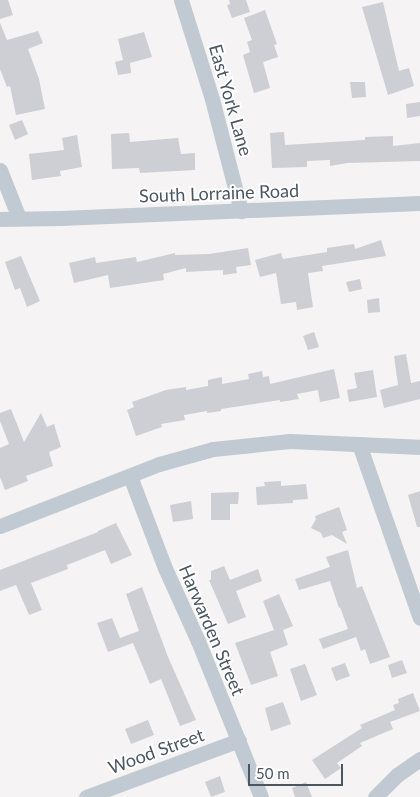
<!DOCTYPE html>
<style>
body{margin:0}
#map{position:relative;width:420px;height:797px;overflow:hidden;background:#f5f3f3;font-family:Lato,sans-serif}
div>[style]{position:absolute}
.building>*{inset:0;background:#cdcfd5}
.minor>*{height:15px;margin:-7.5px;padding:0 7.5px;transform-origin:7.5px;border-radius:7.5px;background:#c1cad2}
span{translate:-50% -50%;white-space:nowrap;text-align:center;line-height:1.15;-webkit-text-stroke:4px #fff;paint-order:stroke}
.street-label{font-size:18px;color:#4a5661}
.scale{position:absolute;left:248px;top:764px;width:95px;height:22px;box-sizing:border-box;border:2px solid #4a5661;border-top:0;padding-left:6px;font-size:15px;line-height:18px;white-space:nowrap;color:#4a5661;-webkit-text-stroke:4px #fff;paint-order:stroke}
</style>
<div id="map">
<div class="building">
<div style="clip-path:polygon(0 0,8px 0,13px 15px,0 19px)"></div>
<div style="clip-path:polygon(229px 0,246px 0,250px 12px,232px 18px,227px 5px,230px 4px)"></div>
<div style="clip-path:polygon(383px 2px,399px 71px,409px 68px,414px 86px,388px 95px,362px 7px)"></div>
<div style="clip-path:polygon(265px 10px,277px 44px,274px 45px,278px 57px,263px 62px,270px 88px,254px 93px,243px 55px,250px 52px,247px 42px,252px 40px,244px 18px)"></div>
<div style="clip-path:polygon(0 23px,7px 40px,38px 31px,43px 43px,28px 49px,39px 79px,45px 109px,16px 115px,10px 86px,7px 87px,0 69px)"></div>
<div style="clip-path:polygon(144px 32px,152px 57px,130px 63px,131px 73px,118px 75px,115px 62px,123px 60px,118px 39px)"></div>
<div style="clip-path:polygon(350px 82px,365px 82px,366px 97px,352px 98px)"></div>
<div style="clip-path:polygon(420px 102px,420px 116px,407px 118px,406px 104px)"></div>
<div style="clip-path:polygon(22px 120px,28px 134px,15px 140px,9px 125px)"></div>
<div style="clip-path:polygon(284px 132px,285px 145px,365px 140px,365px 137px,393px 136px,393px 146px,420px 143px,420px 161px,347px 163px,330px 166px,330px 160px,307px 161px,307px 167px,272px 168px,270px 133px)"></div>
<div style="clip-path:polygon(129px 133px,130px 142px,178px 138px,181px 154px,195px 153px,195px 170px,140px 173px,139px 168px,112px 169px,111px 134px)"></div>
<div style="clip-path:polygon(77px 135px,82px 167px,60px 171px,61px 176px,32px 180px,29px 154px,64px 150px,62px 138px)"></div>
<div style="clip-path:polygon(381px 240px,386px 256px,322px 266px,323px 271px,308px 273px,313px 307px,297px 310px,296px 302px,281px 304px,276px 273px,260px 277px,255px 260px,281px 253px,283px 259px,327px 252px,327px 248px,354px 244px,355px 249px)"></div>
<div style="clip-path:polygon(248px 248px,251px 265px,236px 267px,237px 273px,223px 275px,223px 270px,186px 272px,186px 268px,163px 274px,164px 280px,110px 288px,108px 275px,74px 283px,69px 263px,95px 257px,96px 263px,136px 257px,137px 262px,175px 253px,175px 255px,209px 254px)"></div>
<div style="clip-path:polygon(21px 256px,40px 301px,27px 307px,20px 288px,15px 290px,5px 262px)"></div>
<div style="clip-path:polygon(360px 279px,362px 289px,349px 292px,346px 282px)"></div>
<div style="clip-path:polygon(379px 298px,380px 312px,368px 313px,367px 300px)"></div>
<div style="clip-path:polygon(314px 332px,319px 347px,308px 350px,303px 336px)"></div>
<div style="clip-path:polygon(406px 354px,411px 383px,420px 381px,420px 399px,384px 408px,380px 390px,398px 385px,394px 356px)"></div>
<div style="clip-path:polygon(334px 369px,340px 398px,320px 402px,318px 390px,297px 394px,299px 399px,280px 402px,280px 400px,221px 409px,221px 411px,207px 413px,207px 411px,184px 415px,185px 420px,161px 424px,162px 427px,136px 436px,127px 410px,134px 407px,132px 402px,166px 390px,186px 387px,186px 390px,208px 386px,208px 380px,222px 377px,222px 384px,249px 379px,248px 374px,262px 371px,263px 377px,269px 376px,270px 384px)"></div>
<div style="clip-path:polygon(373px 370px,377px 397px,349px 402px,347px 390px,357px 388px,354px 373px)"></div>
<div style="clip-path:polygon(11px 409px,24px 442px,41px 413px,47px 427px,54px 424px,61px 447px,49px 452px,53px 466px,26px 476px,28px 481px,5px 490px,0 477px,0 448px,9px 444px,0 421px,0 413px)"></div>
<div style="clip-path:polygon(281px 481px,281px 486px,306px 484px,308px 499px,293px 500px,293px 503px,257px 505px,256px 487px,265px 486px,264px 482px)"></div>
<div style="clip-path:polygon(420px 491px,420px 527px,417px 527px,408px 495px)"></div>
<div style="clip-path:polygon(239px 492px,238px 504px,230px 504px,230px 520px,211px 520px,211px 493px)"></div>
<div style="clip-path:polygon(191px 501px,193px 519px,173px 522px,170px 505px)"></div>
<div style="clip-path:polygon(339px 507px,347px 530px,342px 532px,347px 544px,332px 535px,323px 538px,321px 533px,311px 528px,316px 519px,315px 516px)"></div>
<div style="clip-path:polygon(116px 523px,132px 555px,111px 564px,105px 550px,67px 565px,68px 569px,31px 583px,42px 610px,29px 615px,16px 585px,0 591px,0 570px,98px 532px,98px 531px)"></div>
<div style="clip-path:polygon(348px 550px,357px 588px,362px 586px,390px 657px,370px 664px,365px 649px,361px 651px,356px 637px,323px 649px,319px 639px,348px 629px,340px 607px,339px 608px,330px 581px,299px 590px,295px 579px,330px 567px,326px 557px)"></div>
<div style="clip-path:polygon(224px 566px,230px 580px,258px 569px,262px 581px,236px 591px,246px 617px,228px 624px,209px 580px,211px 580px,211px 571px)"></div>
<div style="clip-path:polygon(142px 587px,168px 657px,196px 720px,180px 726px,161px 679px,150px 684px,133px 643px,108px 652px,97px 623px,112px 618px,120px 638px,139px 631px,126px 594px)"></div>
<div style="clip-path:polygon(279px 594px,293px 626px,283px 630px,288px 645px,270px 652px,278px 676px,251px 685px,235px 643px,274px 630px,263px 601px)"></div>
<div style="clip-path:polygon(402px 660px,407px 673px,392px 678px,388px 665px)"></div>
<div style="clip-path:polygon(345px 663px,350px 676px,336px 681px,331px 668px)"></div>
<div style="clip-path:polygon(305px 664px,317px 695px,301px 701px,290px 669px)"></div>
<div style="clip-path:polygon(413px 693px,420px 711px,390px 722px,393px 729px,360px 743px,362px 746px,337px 763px,341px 768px,325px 779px,312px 760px,362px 728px,360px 725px,395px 710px,393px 705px,399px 703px,398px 699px)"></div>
<div style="clip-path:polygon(283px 702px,291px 724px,271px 731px,265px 708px)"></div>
<div style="clip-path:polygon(148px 720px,154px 735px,131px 744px,125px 729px)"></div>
<div style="clip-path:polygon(220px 776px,225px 792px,211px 797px,205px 782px)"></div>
<div style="clip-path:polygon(306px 782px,312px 797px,295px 797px,292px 788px)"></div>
</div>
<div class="minor">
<div style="left:181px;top:0;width:104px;rotate:72.6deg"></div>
<div style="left:212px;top:99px;width:116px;rotate:75.5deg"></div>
<div style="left:0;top:170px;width:52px;rotate:68.4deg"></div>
<div style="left:0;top:219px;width:61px;rotate:-0.9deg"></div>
<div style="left:61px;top:218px;width:359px;rotate:-2.4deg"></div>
<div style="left:359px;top:444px;width:184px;rotate:70.7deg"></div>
<div style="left:130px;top:476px;width:98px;rotate:69.2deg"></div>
<div style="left:165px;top:568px;width:80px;rotate:65.7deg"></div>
<div style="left:198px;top:641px;width:168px;rotate:68deg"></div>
<div style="left:0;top:526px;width:171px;rotate:-21.3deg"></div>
<div style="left:159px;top:464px;width:56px;rotate:-15.5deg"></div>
<div style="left:213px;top:449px;width:77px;rotate:-5.9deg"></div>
<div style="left:290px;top:441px;width:130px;rotate:2.6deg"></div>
<div style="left:86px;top:797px;width:163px;rotate:-20.4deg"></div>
<div style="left:375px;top:797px;width:31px;rotate:-45deg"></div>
<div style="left:397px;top:775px;width:28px;rotate:-35deg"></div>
</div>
<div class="street-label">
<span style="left:231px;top:100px;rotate:74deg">East York Lane</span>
<span style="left:219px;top:193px;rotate:-2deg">South Lorraine Road</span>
<span style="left:212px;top:630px;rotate:67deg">Harwarden Street</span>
<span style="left:156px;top:751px;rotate:-20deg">Wood Street</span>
</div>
<div class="scale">50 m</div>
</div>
